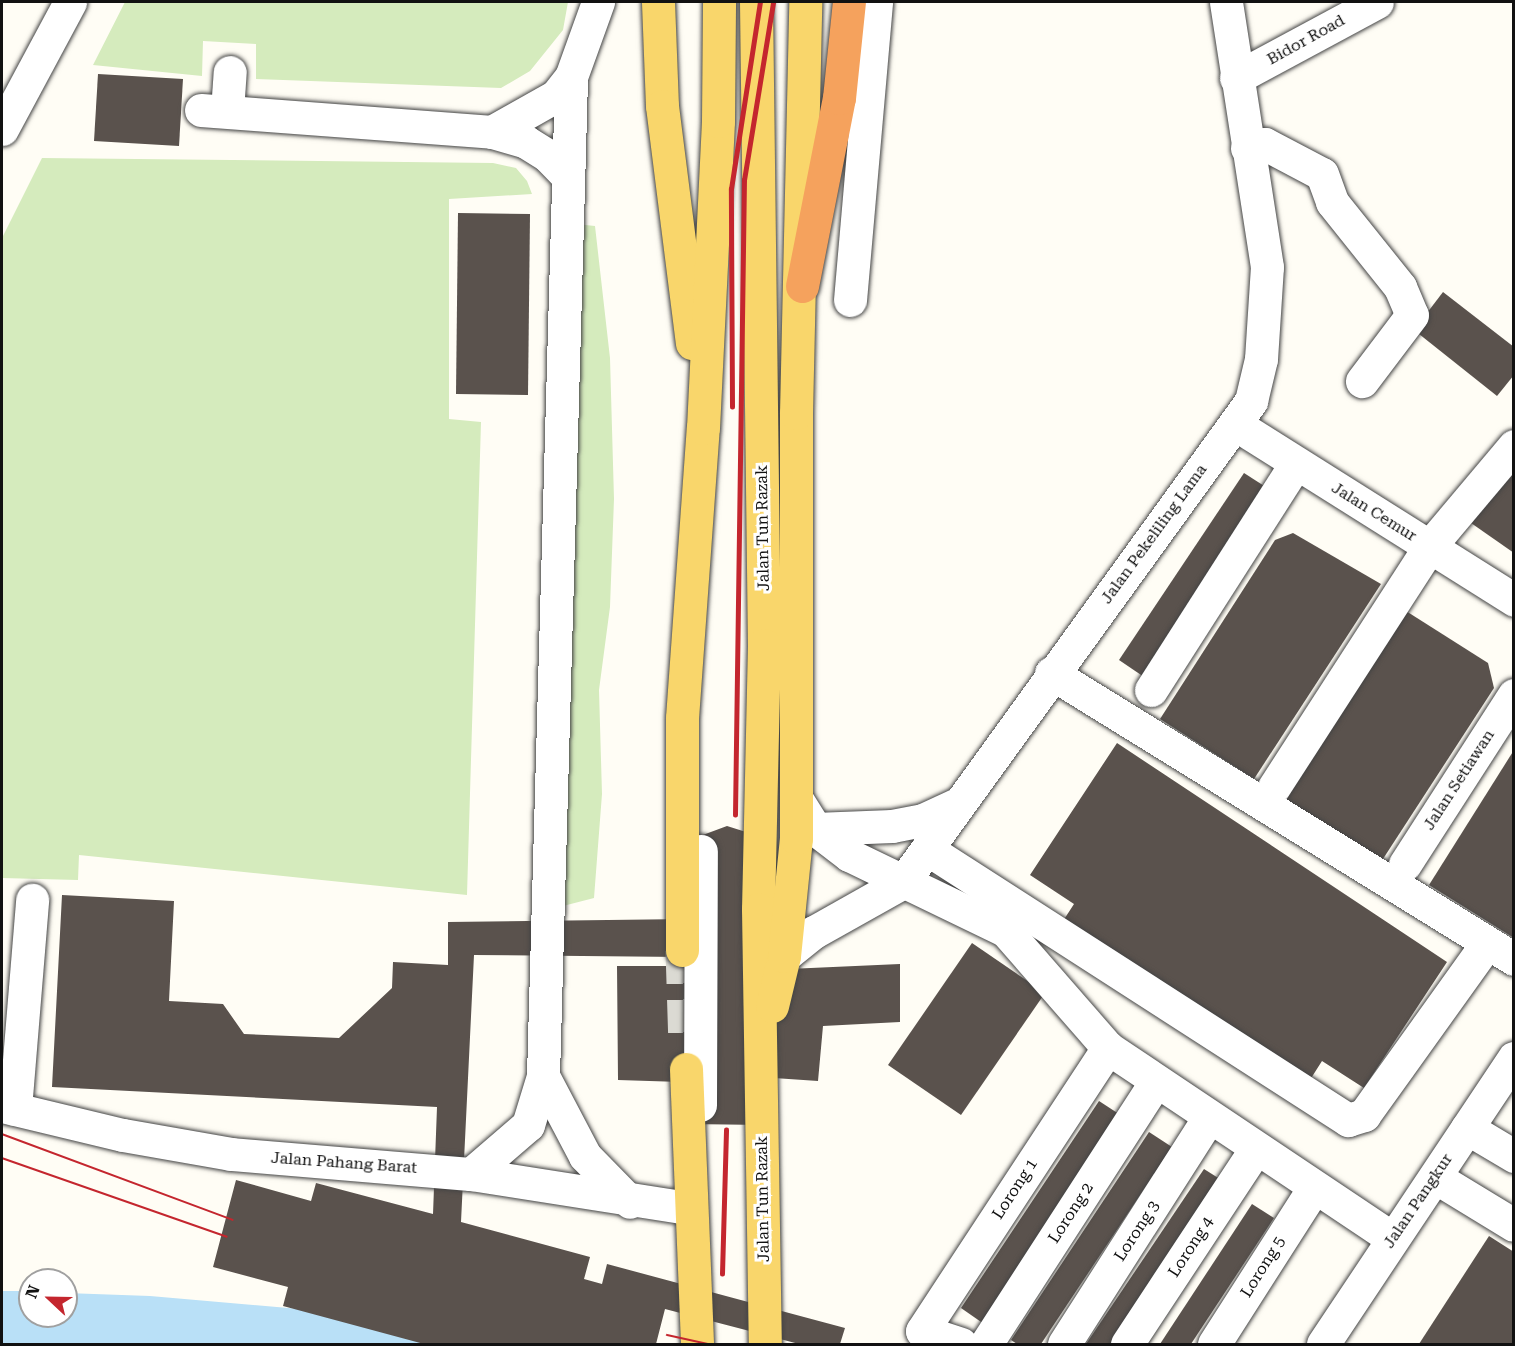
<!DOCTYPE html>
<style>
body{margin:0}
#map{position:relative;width:1515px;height:1346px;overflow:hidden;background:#fffdf5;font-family:"Roboto Serif",serif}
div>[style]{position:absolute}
.green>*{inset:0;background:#d5ebbd}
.water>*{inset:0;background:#b9e0f7}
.building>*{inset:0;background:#5a524d}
.major-tunnel>*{height:33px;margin-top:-16.5px;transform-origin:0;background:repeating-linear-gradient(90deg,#dbdad3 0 33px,transparent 0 49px)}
.roads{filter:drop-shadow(0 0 2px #444) drop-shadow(0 0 2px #444)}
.minor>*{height:33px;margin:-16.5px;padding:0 16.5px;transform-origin:16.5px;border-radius:16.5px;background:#fff}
.major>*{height:33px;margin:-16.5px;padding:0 16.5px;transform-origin:16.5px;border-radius:16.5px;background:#f9d66b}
.highway>*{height:33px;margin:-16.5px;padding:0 16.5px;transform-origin:16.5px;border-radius:16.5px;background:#f5a25d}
.tram>*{height:1.5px;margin:-0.75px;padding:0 0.75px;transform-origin:0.75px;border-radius:0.75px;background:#c4262e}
.rail>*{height:4.5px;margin:-2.25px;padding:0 2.25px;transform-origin:2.25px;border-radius:2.25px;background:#c4262e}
span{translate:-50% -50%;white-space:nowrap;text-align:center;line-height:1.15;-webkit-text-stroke:6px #fff;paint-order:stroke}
.street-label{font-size:16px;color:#111}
.frame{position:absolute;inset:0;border:3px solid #111;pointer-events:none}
.north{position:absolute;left:18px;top:1268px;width:60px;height:60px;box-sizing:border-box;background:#fff;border:2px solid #a0a0a0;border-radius:50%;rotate:292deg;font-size:16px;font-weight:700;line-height:24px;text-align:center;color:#111}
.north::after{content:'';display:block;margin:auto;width:21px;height:27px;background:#c4262e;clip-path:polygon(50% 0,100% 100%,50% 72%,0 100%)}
</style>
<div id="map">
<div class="green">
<div style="clip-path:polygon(125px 2px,568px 2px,563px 30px,530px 71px,501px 88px,256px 79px,256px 44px,203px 41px,202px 76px,93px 65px)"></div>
<div style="clip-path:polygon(42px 158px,493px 163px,516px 168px,527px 181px,532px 194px,449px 199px,449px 419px,481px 422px,467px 895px,79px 855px,78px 880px,2px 878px,2px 238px)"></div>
<div style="clip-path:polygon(576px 224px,595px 226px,610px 358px,614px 499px,610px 607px,599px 690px,602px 794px,594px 898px,563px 906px)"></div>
</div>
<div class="water">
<div style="clip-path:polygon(2px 1291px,30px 1291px,30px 1316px,66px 1316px,66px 1293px,150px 1296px,425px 1320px,508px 1344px,2px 1344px)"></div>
</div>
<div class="building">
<div style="clip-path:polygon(98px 74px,183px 79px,179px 146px,94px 141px)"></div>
<div style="clip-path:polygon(458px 213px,530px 214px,528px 395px,456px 394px)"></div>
<div style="clip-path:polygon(1443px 292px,1514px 347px,1514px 375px,1497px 396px,1414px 330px)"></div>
<div style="clip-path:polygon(1514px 461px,1514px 553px,1471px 523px)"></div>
<div style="clip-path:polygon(1244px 473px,1272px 491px,1147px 679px,1119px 660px)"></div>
<div style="clip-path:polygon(1293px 533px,1381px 584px,1254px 779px,1160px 719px,1275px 540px)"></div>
<div style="clip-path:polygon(1406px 611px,1488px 663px,1494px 688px,1381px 862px,1285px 799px)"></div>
<div style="clip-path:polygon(1117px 743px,1447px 962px,1364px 1088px,1322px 1061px,1308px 1083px,1063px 921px,1074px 904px,1030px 875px)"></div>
<div style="clip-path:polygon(1514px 750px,1514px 938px,1429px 885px)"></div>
<div style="clip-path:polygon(727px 826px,746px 832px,766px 970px,900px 964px,900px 1022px,823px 1026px,818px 1081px,774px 1078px,764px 1125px,689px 1124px,681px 1082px,618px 1080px,617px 966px,680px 966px,682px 957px,474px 955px,461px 1222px,590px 1257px,584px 1279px,602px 1284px,607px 1264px,845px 1328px,840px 1344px,799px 1344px,665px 1309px,656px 1344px,424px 1344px,283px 1306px,288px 1287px,213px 1267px,236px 1180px,311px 1201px,316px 1183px,433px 1214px,437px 1107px,52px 1087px,62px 895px,174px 901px,169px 1001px,223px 1004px,244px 1034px,339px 1038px,392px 988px,393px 962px,448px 965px,448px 922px,688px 919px,692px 839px)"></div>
<div style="clip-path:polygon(972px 943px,1045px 993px,961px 1115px,888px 1065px)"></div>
<div style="clip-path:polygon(1099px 1101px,1122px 1116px,984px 1324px,961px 1308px)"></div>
<div style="clip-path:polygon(1149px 1132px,1172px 1147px,1041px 1344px,1017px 1344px,1011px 1340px)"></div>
<div style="clip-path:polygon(1204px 1169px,1223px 1181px,1113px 1344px,1086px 1344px)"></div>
<div style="clip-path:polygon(1252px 1204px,1274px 1218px,1191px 1344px,1160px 1344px)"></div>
<div style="clip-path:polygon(1489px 1236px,1514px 1252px,1514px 1344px,1419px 1344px)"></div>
</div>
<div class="major-tunnel">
<div style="left:682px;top:950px;width:94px;rotate:88.2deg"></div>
</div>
<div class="roads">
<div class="minor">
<div style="left:1236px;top:78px;width:160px;rotate:-28.3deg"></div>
<div style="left:201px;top:110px;width:292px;rotate:4.3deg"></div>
<div style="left:492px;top:132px;width:35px;rotate:16deg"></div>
<div style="left:526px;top:142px;width:26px;rotate:32deg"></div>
<div style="left:548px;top:156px;width:28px;rotate:46deg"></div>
<div style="left:227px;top:111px;width:39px;rotate:-86deg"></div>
<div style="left:2px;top:129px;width:144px;rotate:-61.8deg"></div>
<div style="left:492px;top:132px;width:73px;rotate:-29.4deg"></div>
<div style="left:556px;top:96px;width:24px;rotate:-52deg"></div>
<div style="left:1247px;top:148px;width:18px;rotate:-13deg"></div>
<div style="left:1265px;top:144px;width:64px;rotate:27.8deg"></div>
<div style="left:1322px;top:174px;width:30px;rotate:70deg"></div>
<div style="left:1332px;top:202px;width:109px;rotate:51.3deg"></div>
<div style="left:1400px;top:287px;width:30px;rotate:67deg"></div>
<div style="left:1412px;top:315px;width:83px;rotate:127.1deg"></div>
<div style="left:850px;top:300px;width:299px;rotate:-85deg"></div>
<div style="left:1235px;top:424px;width:330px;rotate:32.2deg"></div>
<div style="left:1051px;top:673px;width:544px;rotate:31.7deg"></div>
<div style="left:1151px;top:690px;width:269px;rotate:-57.4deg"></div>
<div style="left:1274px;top:787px;width:286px;rotate:-57.1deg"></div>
<div style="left:1429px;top:547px;width:132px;rotate:-49.9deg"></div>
<div style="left:796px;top:798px;width:36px;rotate:58deg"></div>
<div style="left:815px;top:829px;width:43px;rotate:37.4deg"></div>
<div style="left:849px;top:855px;width:174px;rotate:25.8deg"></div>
<div style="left:1006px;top:931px;width:155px;rotate:48.9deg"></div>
<div style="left:1108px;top:1048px;width:342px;rotate:33.8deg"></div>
<div style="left:815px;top:829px;width:77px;rotate:-2.2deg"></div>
<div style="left:892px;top:826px;width:32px;rotate:-11deg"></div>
<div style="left:923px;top:820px;width:40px;rotate:-25deg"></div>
<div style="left:927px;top:849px;width:501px;rotate:32.77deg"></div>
<div style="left:1348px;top:1120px;width:17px;rotate:-17deg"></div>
<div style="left:1364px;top:1115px;width:211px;rotate:-54.4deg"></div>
<div style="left:1405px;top:864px;width:201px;rotate:-57.2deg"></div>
<div style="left:784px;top:956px;width:38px;rotate:-39deg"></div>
<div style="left:814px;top:932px;width:102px;rotate:-29.3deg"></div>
<div style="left:903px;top:882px;width:594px;rotate:-54.11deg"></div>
<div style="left:1251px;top:401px;width:43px;rotate:-76.6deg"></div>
<div style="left:1261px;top:359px;width:92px;rotate:-86.3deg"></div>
<div style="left:1267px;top:267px;width:268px;rotate:-98.8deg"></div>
<div style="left:543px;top:1076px;width:90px;rotate:62.3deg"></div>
<div style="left:585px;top:1156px;width:64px;rotate:45.6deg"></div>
<div style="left:700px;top:1105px;width:254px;rotate:-89.8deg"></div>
<div style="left:2px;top:1106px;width:124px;rotate:13.5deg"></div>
<div style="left:123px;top:1135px;width:110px;rotate:10deg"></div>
<div style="left:231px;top:1154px;width:241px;rotate:4.8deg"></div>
<div style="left:471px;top:1174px;width:221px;rotate:8.9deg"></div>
<div style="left:15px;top:1109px;width:210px;rotate:-85.3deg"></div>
<div style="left:1467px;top:1128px;width:55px;rotate:30.8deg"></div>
<div style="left:471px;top:1174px;width:75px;rotate:-40.7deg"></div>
<div style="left:528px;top:1125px;width:51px;rotate:-73deg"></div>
<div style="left:543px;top:1076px;width:999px;rotate:-88.39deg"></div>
<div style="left:571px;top:77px;width:80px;rotate:-70.2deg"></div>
<div style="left:1435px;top:1177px;width:92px;rotate:31.3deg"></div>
<div style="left:961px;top:1344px;width:41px;rotate:-161.6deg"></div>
<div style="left:922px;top:1331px;width:339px;rotate:-56.7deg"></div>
<div style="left:986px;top:1344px;width:313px;rotate:-57.1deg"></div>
<div style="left:1064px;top:1344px;width:269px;rotate:-57.4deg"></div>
<div style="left:1127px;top:1344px;width:232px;rotate:-56.6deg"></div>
<div style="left:1214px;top:1344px;width:184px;rotate:-57.4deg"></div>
<div style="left:1323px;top:1344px;width:344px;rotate:-56.3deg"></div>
</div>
<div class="major">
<div style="left:658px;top:2px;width:104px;rotate:87.8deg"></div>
<div style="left:662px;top:106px;width:239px;rotate:82.8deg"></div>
<div style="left:756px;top:2px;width:643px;rotate:89.29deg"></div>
<div style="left:764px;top:645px;width:264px;rotate:91.3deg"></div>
<div style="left:758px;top:909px;width:435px;rotate:89.1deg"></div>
<div style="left:682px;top:950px;width:232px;rotate:-90deg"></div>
<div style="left:682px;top:718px;width:291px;rotate:-85.9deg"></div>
<div style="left:703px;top:428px;width:307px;rotate:-87.2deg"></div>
<div style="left:718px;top:121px;width:119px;rotate:-89.5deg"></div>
<div style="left:772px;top:1006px;width:51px;rotate:-76.5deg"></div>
<div style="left:784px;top:956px;width:119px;rotate:-84.2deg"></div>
<div style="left:796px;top:838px;width:425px;rotate:-90deg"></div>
<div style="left:796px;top:413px;width:411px;rotate:-88.7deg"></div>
<div style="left:686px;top:1069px;width:275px;rotate:87.7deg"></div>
</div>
<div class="highway">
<div style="left:802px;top:286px;width:192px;rotate:-78.9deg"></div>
<div style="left:839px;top:98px;width:97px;rotate:-84.1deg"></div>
</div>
</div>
<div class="tram">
<div style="left:2px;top:1134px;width:246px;rotate:20.4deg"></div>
<div style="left:2px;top:1158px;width:238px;rotate:19.3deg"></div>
<div style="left:667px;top:1335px;width:42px;rotate:12.4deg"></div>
</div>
<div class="rail">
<div style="left:732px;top:407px;width:218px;rotate:-90.3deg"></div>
<div style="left:731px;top:189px;width:189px;rotate:-81.2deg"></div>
<div style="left:735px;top:815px;width:635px;rotate:-89.19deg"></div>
<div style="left:744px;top:180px;width:180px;rotate:-80.7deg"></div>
<div style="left:722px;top:1274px;width:144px;rotate:-88.4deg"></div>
</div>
<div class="street-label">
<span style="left:1306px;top:40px;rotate:-29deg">Bidor Road</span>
<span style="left:1374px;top:512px;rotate:32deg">Jalan Cemur</span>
<span style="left:763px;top:528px;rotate:-91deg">Jalan Tun Razak</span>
<span style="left:1154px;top:534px;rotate:-54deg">Jalan Pekeliling Lama</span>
<span style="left:1459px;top:780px;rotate:-57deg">Jalan Setiawan</span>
<span style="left:344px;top:1163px;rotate:4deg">Jalan Pahang Barat</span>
<span style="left:1015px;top:1189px;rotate:-57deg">Lorong 1</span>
<span style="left:763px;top:1199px;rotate:-91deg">Jalan Tun Razak</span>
<span style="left:1418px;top:1201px;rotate:-56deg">Jalan Pangkur</span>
<span style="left:1071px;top:1213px;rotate:-57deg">Lorong 2</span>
<span style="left:1137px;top:1231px;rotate:-57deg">Lorong 3</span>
<span style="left:1191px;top:1247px;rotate:-57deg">Lorong 4</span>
<span style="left:1263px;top:1267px;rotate:-58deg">Lorong 5</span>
</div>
<div class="frame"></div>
<div class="north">N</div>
</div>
